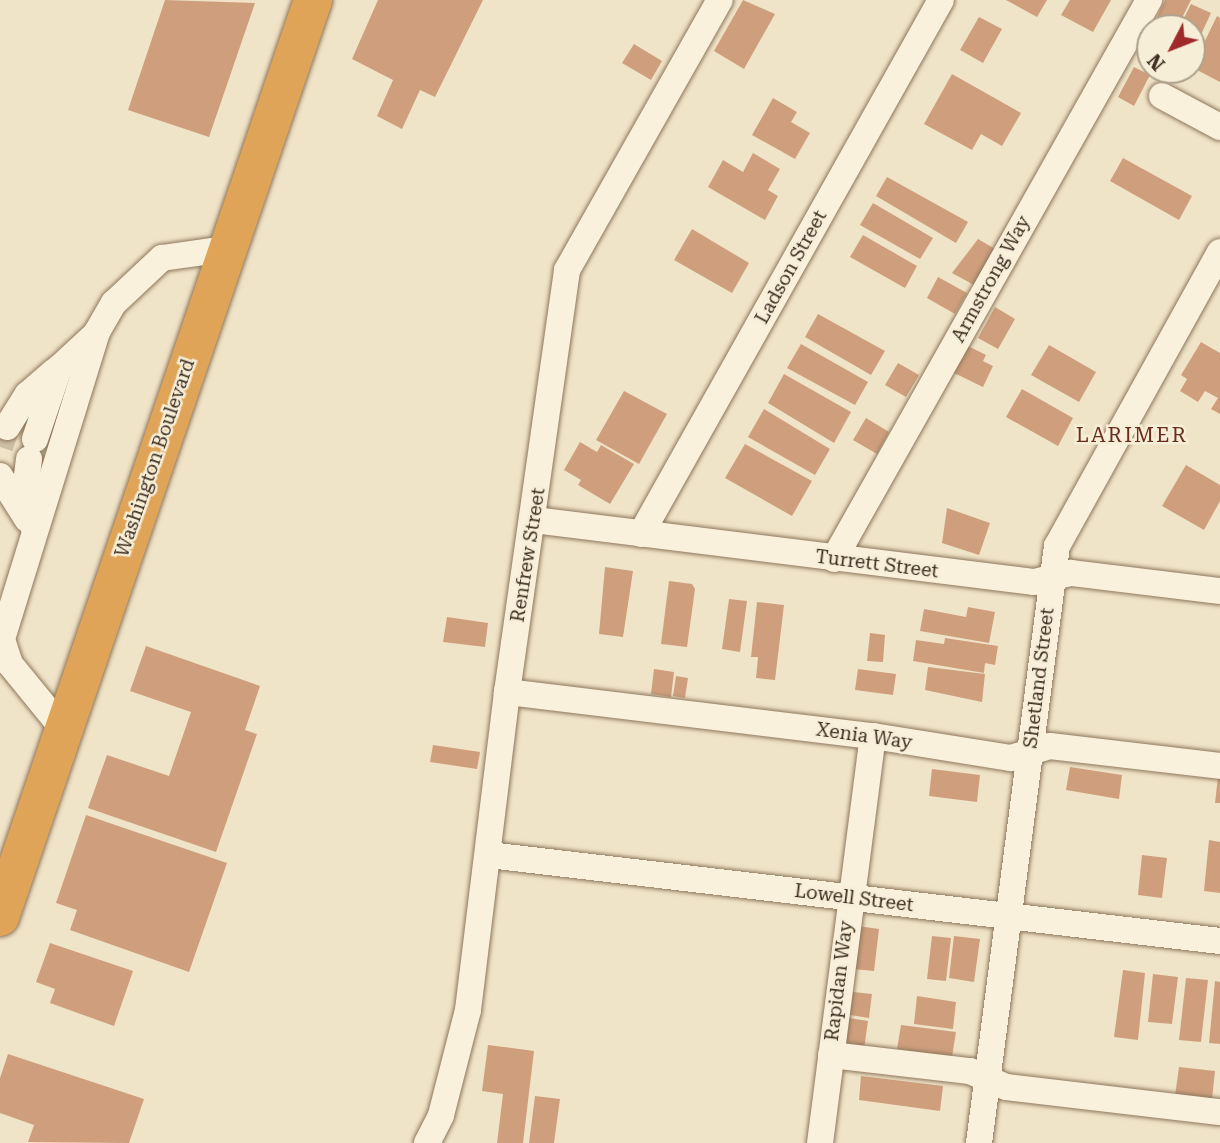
<!DOCTYPE html>
<style>
body{margin:0}
#map{position:relative;width:1220px;height:1143px;overflow:hidden;background:#f0e4c8;font-family:"Roboto Serif",serif}
div>[style]{position:absolute}
.building>*{inset:0;background:#cf9f7d}
.minor-tunnel>*{height:26px;margin-top:-13px;transform-origin:0;background:repeating-linear-gradient(90deg,#ccc0a6 0 26px,transparent 0 39px)}
.roads{filter:drop-shadow(0 0 2px #8d765c) drop-shadow(0 0 2px #8d765c)}
.minor>*{height:26px;margin:-13px;padding:0 13px;transform-origin:13px;border-radius:13px;background:#faf1dc}
.highway>*{height:38px;margin:-19px;padding:0 19px;transform-origin:19px;border-radius:19px;background:#e0a458}
span{translate:-50% -50%;white-space:nowrap;text-align:center;line-height:1.15;-webkit-text-stroke:5px #f7eed8;paint-order:stroke}
.street-label{font-size:19px;color:#3d2e20}
.neighbourhood-label{font-size:21px;color:#6b2e1e;letter-spacing:2px}
.north{position:absolute;left:1136px;top:14px;width:70px;height:70px;box-sizing:border-box;background:#f7eed8;border:2px solid #ada18e;border-radius:50%;rotate:228deg;font-size:19px;font-weight:700;line-height:28px;text-align:center;color:#3d2e20}
.north::after{content:'';display:block;margin:auto;width:24px;height:32px;background:#9e2a2b;clip-path:polygon(50% 0,100% 100%,50% 72%,0 100%)}
</style>
<div id="map">
<div class="building">
<div style="clip-path:polygon(165px 0,255px 3px,209px 137px,128px 110px)"></div>
<div style="clip-path:polygon(378px 0,483px 0,435px 97px,420px 90px,402px 129px,377px 116px,393px 80px,352px 59px)"></div>
<div style="clip-path:polygon(743px 0,775px 14px,744px 69px,714px 51px)"></div>
<div style="clip-path:polygon(1006px 0,1047px 0,1037px 17px)"></div>
<div style="clip-path:polygon(1070px 0,1111px 0,1093px 32px,1061px 15px)"></div>
<div style="clip-path:polygon(1165px 0,1191px 0,1177px 28px,1152px 28px)"></div>
<div style="clip-path:polygon(1191px 4px,1211px 13px,1192px 54px,1192px 28px,1179px 28px)"></div>
<div style="clip-path:polygon(1217px 16px,1220px 18px,1220px 82px,1197px 70px,1204px 56px,1199px 53px)"></div>
<div style="clip-path:polygon(979px 17px,1002px 29px,983px 63px,960px 50px)"></div>
<div style="clip-path:polygon(1150px 32px,1150px 63px,1141px 58px)"></div>
<div style="clip-path:polygon(634px 44px,662px 61px,651px 80px,622px 63px)"></div>
<div style="clip-path:polygon(1134px 67px,1150px 75px,1134px 106px,1118px 97px)"></div>
<div style="clip-path:polygon(952px 74px,1021px 113px,1002px 146px,981px 134px,972px 150px,924px 124px)"></div>
<div style="clip-path:polygon(773px 98px,797px 112px,791px 122px,810px 133px,795px 159px,752px 135px)"></div>
<div style="clip-path:polygon(753px 153px,780px 169px,768px 190px,778px 196px,765px 220px,708px 187px,723px 160px,743px 172px)"></div>
<div style="clip-path:polygon(1123px 158px,1192px 196px,1179px 220px,1110px 181px)"></div>
<div style="clip-path:polygon(887px 177px,968px 222px,956px 243px,876px 196px)"></div>
<div style="clip-path:polygon(873px 203px,933px 238px,920px 259px,860px 225px)"></div>
<div style="clip-path:polygon(692px 229px,749px 263px,732px 293px,674px 260px)"></div>
<div style="clip-path:polygon(863px 235px,917px 266px,905px 288px,850px 257px)"></div>
<div style="clip-path:polygon(978px 239px,995px 249px,974px 285px,952px 273px)"></div>
<div style="clip-path:polygon(938px 277px,967px 293px,955px 314px,927px 298px)"></div>
<div style="clip-path:polygon(995px 307px,1015px 319px,998px 349px,978px 338px)"></div>
<div style="clip-path:polygon(818px 314px,885px 351px,871px 375px,805px 337px)"></div>
<div style="clip-path:polygon(1201px 342px,1220px 353px,1220px 414px,1211px 409px,1218px 398px,1205px 391px,1198px 402px,1180px 391px,1187px 379px,1181px 375px)"></div>
<div style="clip-path:polygon(801px 344px,868px 382px,855px 405px,787px 368px)"></div>
<div style="clip-path:polygon(1049px 345px,1096px 372px,1079px 402px,1031px 375px)"></div>
<div style="clip-path:polygon(968px 346px,986px 355px,983px 361px,993px 366px,983px 387px,954px 373px)"></div>
<div style="clip-path:polygon(898px 363px,919px 375px,906px 397px,885px 385px)"></div>
<div style="clip-path:polygon(784px 374px,851px 412px,834px 443px,768px 403px)"></div>
<div style="clip-path:polygon(1022px 389px,1073px 418px,1058px 446px,1006px 417px)"></div>
<div style="clip-path:polygon(624px 391px,667px 414px,639px 464px,596px 440px)"></div>
<div style="clip-path:polygon(764px 409px,830px 449px,815px 475px,748px 437px)"></div>
<div style="clip-path:polygon(866px 418px,889px 432px,877px 454px,853px 440px)"></div>
<div style="clip-path:polygon(580px 442px,597px 452px,601px 445px,634px 464px,610px 504px,578px 485px,581px 480px,564px 470px)"></div>
<div style="clip-path:polygon(745px 444px,812px 481px,792px 516px,725px 478px)"></div>
<div style="clip-path:polygon(1186px 465px,1220px 485px,1220px 501px,1204px 530px,1162px 506px)"></div>
<div style="clip-path:polygon(947px 508px,990px 523px,979px 555px,942px 543px)"></div>
<div style="clip-path:polygon(605px 567px,633px 571px,623px 637px,599px 634px)"></div>
<div style="clip-path:polygon(669px 581px,692px 584px,695px 589px,687px 647px,661px 644px)"></div>
<div style="clip-path:polygon(729px 599px,747px 601px,740px 652px,722px 649px)"></div>
<div style="clip-path:polygon(757px 602px,784px 605px,775px 680px,756px 678px,758px 657px,751px 657px)"></div>
<div style="clip-path:polygon(968px 607px,995px 612px,989px 643px,920px 631px,924px 609px,966px 617px)"></div>
<div style="clip-path:polygon(447px 617px,488px 623px,485px 647px,443px 642px)"></div>
<div style="clip-path:polygon(870px 633px,885px 635px,883px 662px,867px 661px)"></div>
<div style="clip-path:polygon(945px 638px,998px 646px,995px 665px,985px 663px,984px 673px,913px 661px,916px 640px,944px 644px)"></div>
<div style="clip-path:polygon(146px 646px,260px 686px,245px 730px,257px 734px,216px 852px,88px 808px,107px 755px,169px 776px,191px 712px,130px 691px)"></div>
<div style="clip-path:polygon(928px 667px,985px 674px,982px 702px,925px 690px)"></div>
<div style="clip-path:polygon(654px 669px,674px 672px,671px 697px,651px 694px)"></div>
<div style="clip-path:polygon(858px 669px,896px 674px,893px 695px,855px 690px)"></div>
<div style="clip-path:polygon(676px 676px,688px 678px,685px 698px,673px 696px)"></div>
<div style="clip-path:polygon(433px 745px,480px 752px,477px 769px,430px 762px)"></div>
<div style="clip-path:polygon(1070px 767px,1122px 775px,1119px 799px,1066px 790px)"></div>
<div style="clip-path:polygon(932px 769px,980px 775px,977px 802px,929px 796px)"></div>
<div style="clip-path:polygon(1218px 777px,1220px 778px,1220px 803px,1215px 803px)"></div>
<div style="clip-path:polygon(86px 815px,227px 863px,189px 972px,70px 930px,77px 910px,56px 903px)"></div>
<div style="clip-path:polygon(1209px 840px,1220px 842px,1220px 893px,1204px 891px)"></div>
<div style="clip-path:polygon(1142px 855px,1167px 858px,1162px 898px,1138px 895px)"></div>
<div style="clip-path:polygon(858px 926px,879px 929px,874px 971px,853px 969px)"></div>
<div style="clip-path:polygon(932px 936px,951px 938px,946px 981px,927px 979px)"></div>
<div style="clip-path:polygon(954px 936px,980px 939px,974px 982px,949px 978px)"></div>
<div style="clip-path:polygon(50px 943px,133px 971px,114px 1026px,50px 1003px,55px 989px,36px 982px)"></div>
<div style="clip-path:polygon(1123px 970px,1145px 973px,1138px 1040px,1114px 1037px)"></div>
<div style="clip-path:polygon(1153px 974px,1178px 977px,1172px 1024px,1148px 1022px)"></div>
<div style="clip-path:polygon(1186px 978px,1208px 980px,1201px 1042px,1179px 1040px)"></div>
<div style="clip-path:polygon(1215px 981px,1220px 982px,1220px 1044px,1209px 1043px)"></div>
<div style="clip-path:polygon(853px 992px,872px 994px,869px 1018px,850px 1015px)"></div>
<div style="clip-path:polygon(917px 996px,956px 1002px,953px 1029px,914px 1024px)"></div>
<div style="clip-path:polygon(849px 1018px,868px 1021px,864px 1049px,845px 1046px)"></div>
<div style="clip-path:polygon(901px 1025px,956px 1032px,952px 1057px,897px 1049px)"></div>
<div style="clip-path:polygon(488px 1045px,534px 1051px,523px 1143px,497px 1143px,503px 1094px,482px 1091px)"></div>
<div style="clip-path:polygon(8px 1054px,144px 1099px,129px 1143px,28px 1142px,34px 1125px,0 1113px,0 1078px)"></div>
<div style="clip-path:polygon(1179px 1067px,1215px 1071px,1212px 1100px,1175px 1096px)"></div>
<div style="clip-path:polygon(861px 1076px,943px 1086px,940px 1111px,859px 1100px)"></div>
<div style="clip-path:polygon(535px 1096px,560px 1099px,554px 1143px,529px 1143px)"></div>
</div>
<div class="minor-tunnel">
<div style="left:0;top:447px;width:21px;rotate:-71deg"></div>
</div>
<div class="roads">
<div class="minor">
<div style="left:1162px;top:96px;width:66px;rotate:28.1deg"></div>
<div style="left:7px;top:427px;width:38px;rotate:-58deg"></div>
<div style="left:27px;top:395px;width:37px;rotate:-41deg"></div>
<div style="left:35px;top:439px;width:75px;rotate:-71.3deg"></div>
<div style="left:59px;top:368px;width:50px;rotate:-42.6deg"></div>
<div style="left:29px;top:459px;width:34px;rotate:97deg"></div>
<div style="left:25px;top:493px;width:37px;rotate:76deg"></div>
<div style="left:0;top:476px;width:51px;rotate:57.9deg"></div>
<div style="left:534px;top:520px;width:504px;rotate:7.07deg"></div>
<div style="left:1034px;top:582px;width:38px;rotate:-14deg"></div>
<div style="left:1071px;top:573px;width:150px;rotate:6.9deg"></div>
<div style="left:641px;top:534px;width:612px;rotate:-60.67deg"></div>
<div style="left:834px;top:559px;width:642px;rotate:-60.6deg"></div>
<div style="left:507px;top:692px;width:369px;rotate:6.9deg"></div>
<div style="left:873px;top:736px;width:140px;rotate:9.1deg"></div>
<div style="left:1011px;top:758px;width:41px;rotate:-17.1deg"></div>
<div style="left:1050px;top:746px;width:171px;rotate:6.7deg"></div>
<div style="left:63px;top:729px;width:84px;rotate:-129.2deg"></div>
<div style="left:10px;top:664px;width:26px;rotate:-108deg"></div>
<div style="left:2px;top:639px;width:321px;rotate:-72.8deg"></div>
<div style="left:97px;top:332px;width:34px;rotate:-60deg"></div>
<div style="left:114px;top:303px;width:66px;rotate:-43.2deg"></div>
<div style="left:162px;top:258px;width:65px;rotate:-8deg"></div>
<div style="left:489px;top:855px;width:736px;rotate:6.71deg"></div>
<div style="left:831px;top:1055px;width:140px;rotate:6.6deg"></div>
<div style="left:970px;top:1071px;width:39px;rotate:24deg"></div>
<div style="left:1006px;top:1087px;width:215px;rotate:6.7deg"></div>
<div style="left:427px;top:1143px;width:31px;rotate:-63deg"></div>
<div style="left:441px;top:1115px;width:108px;rotate:-75.6deg"></div>
<div style="left:468px;top:1010px;width:320px;rotate:-83deg"></div>
<div style="left:507px;top:692px;width:426px;rotate:-81.9deg"></div>
<div style="left:567px;top:270px;width:310px;rotate:-60.5deg"></div>
<div style="left:820px;top:1143px;width:410px;rotate:-82.6deg"></div>
<div style="left:979px;top:1143px;width:602px;rotate:-82.56deg"></div>
<div style="left:1057px;top:546px;width:336px;rotate:-61deg"></div>
</div>
<div class="highway">
<div style="left:0;top:917px;width:969px;rotate:-71.15deg"></div>
</div>
</div>
<div class="street-label">
<span style="left:791px;top:267px;rotate:-61deg">Ladson Street</span>
<span style="left:991px;top:279px;rotate:-61deg">Armstrong Way</span>
<span style="left:155px;top:458px;rotate:-71deg">Washington Boulevard</span>
<span style="left:528px;top:555px;rotate:-81deg">Renfrew Street</span>
<span style="left:877px;top:564px;rotate:7deg">Turrett Street</span>
<span style="left:1039px;top:678px;rotate:-83deg">Shetland Street</span>
<span style="left:864px;top:736px;rotate:8deg">Xenia Way</span>
<span style="left:854px;top:898px;rotate:7deg">Lowell Street</span>
<span style="left:839px;top:981px;rotate:-83deg">Rapidan Way</span>
</div>
<div class="neighbourhood-label">
<span style="left:1132px;top:435px">LARIMER</span>
</div>
<div class="north">N</div>
</div>
